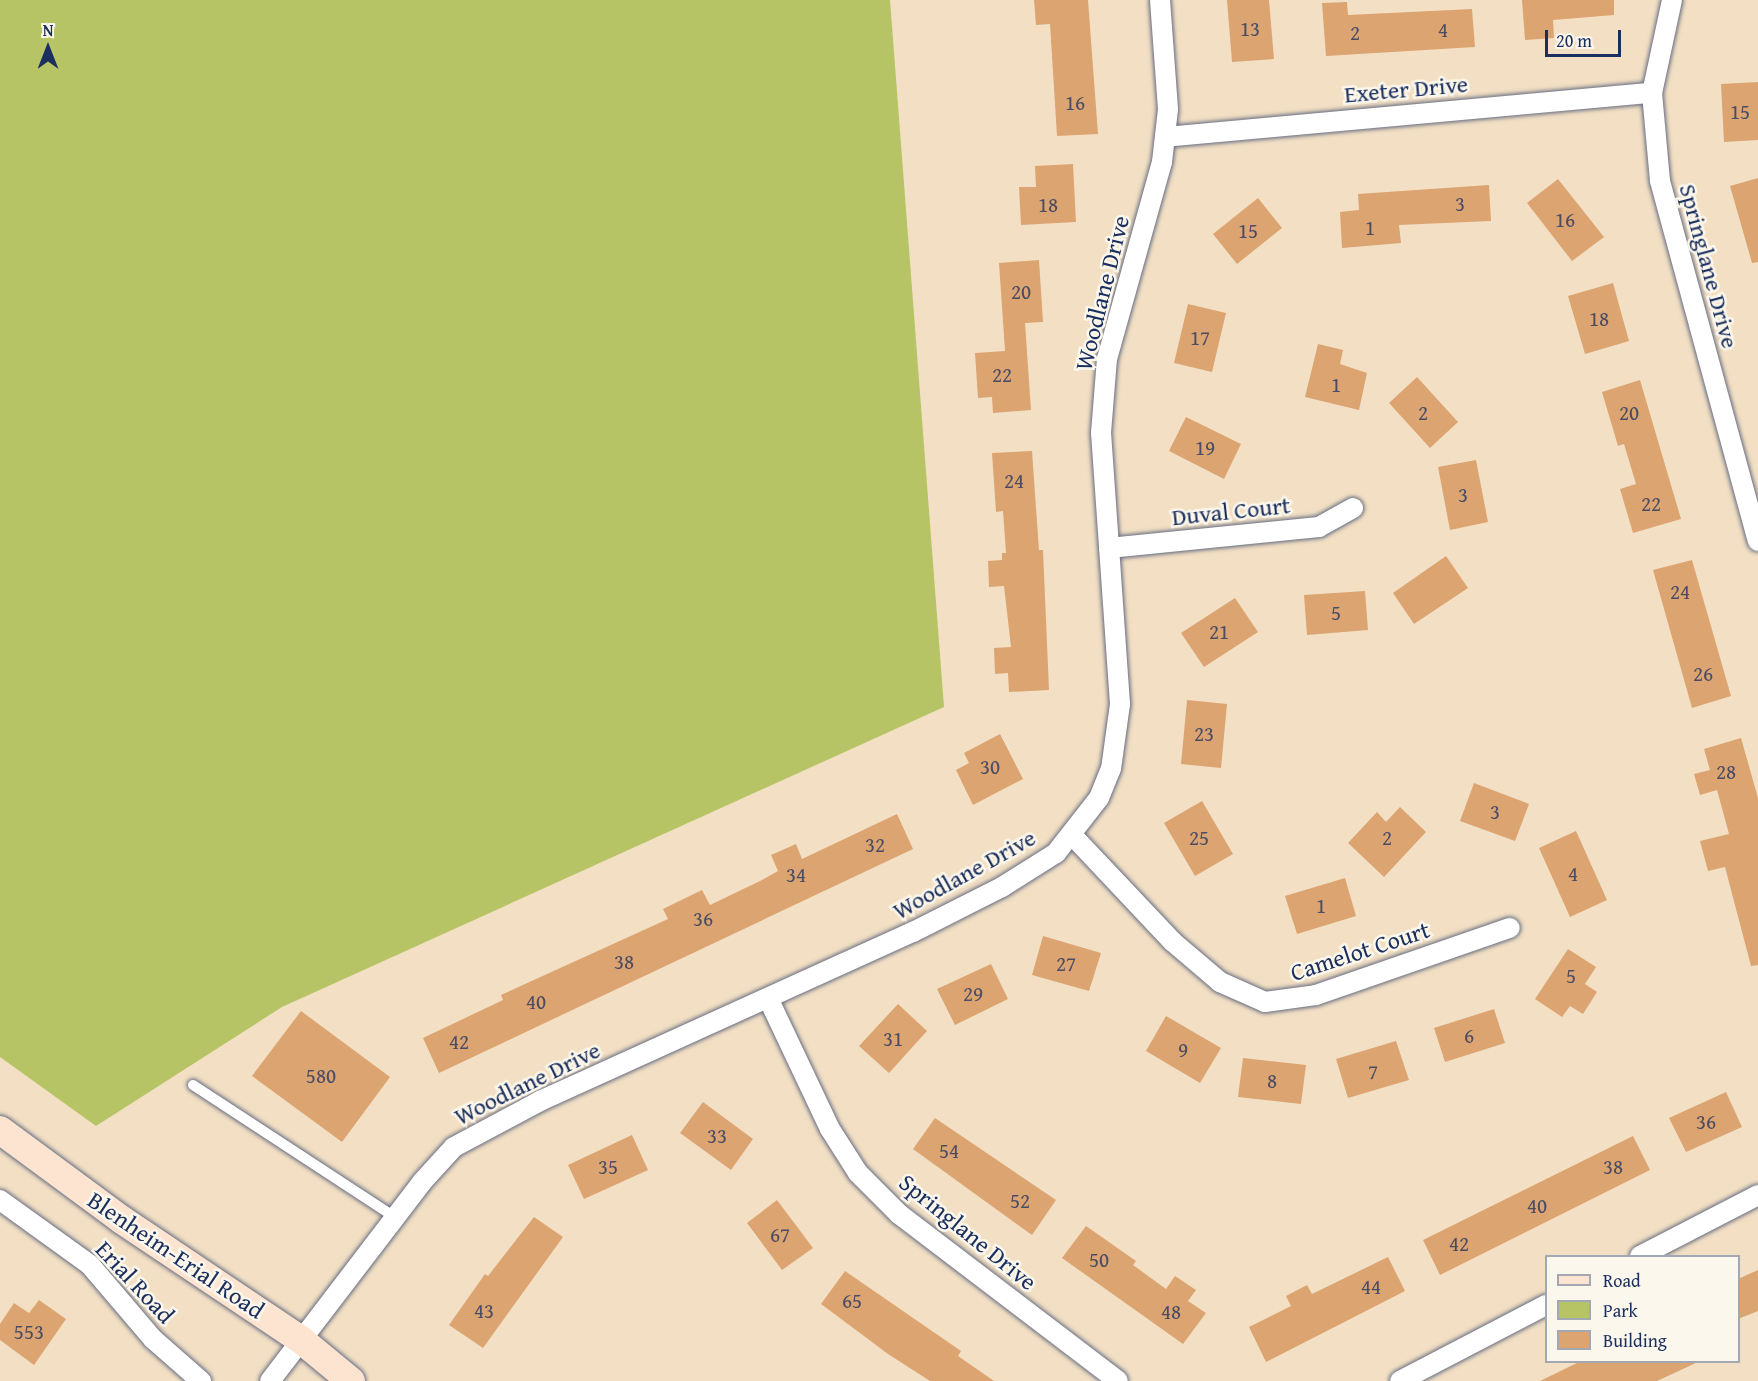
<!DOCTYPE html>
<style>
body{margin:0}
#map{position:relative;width:1758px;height:1381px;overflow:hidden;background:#f3e0c4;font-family:"Gentium Book Plus",serif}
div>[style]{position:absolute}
.green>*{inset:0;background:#b7c466}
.building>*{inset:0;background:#dba471}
.roads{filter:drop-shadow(0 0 2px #676d82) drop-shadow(0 0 2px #676d82)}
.lane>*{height:10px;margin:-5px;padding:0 5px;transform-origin:5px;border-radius:5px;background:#fff}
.street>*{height:20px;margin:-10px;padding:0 10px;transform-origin:10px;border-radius:10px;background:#fff}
.secondary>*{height:28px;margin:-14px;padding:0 14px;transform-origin:14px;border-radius:14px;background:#fde4d1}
span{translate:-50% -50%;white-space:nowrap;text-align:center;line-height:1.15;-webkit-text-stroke:5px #fbf7ec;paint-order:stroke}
.number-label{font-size:21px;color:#4b4c63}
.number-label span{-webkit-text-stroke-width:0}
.street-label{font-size:24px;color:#1b2f5e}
.legend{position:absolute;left:1545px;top:1255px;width:195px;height:108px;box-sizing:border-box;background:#fbf7ec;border:2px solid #a1a7b3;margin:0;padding:8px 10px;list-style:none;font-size:18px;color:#1b2f5e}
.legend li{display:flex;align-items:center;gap:12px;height:30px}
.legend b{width:30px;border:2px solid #a1a7b3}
.north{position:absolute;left:18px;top:18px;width:60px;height:60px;-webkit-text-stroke:4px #fbf7ec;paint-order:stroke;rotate:0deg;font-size:16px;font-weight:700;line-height:24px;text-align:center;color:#1b2f5e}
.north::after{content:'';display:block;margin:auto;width:21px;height:27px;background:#1b2f5e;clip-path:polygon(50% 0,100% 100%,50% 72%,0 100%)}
.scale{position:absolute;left:1545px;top:30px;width:76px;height:27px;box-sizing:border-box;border:3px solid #1b2f5e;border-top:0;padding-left:8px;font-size:18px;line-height:21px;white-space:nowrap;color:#1b2f5e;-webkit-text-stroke:4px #fbf7ec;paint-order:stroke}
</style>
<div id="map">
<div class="green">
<div style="clip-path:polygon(0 0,890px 0,944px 707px,282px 1007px,96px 1126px,0 1057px)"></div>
</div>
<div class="building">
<div style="clip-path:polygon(1034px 0,1088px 0,1098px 134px,1057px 136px,1050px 24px,1036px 25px)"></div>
<div style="clip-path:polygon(1227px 0,1269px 0,1274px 59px,1232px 62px)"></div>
<div style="clip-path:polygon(1522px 0,1614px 0,1614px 15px,1553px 20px,1554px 38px,1525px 40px)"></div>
<div style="clip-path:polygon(1347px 2px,1348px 15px,1472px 9px,1475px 47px,1326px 56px,1322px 3px)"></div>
<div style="clip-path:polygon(1758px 82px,1758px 140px,1724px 142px,1721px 84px)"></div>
<div style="clip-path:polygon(1073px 164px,1076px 222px,1021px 225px,1019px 187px,1036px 187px,1035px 166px)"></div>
<div style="clip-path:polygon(1758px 178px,1758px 262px,1752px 263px,1730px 186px)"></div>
<div style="clip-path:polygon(1558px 179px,1604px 237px,1572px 261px,1527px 203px)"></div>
<div style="clip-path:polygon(1489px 185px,1491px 221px,1399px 225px,1401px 243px,1342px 248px,1340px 212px,1359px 210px,1358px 194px)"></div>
<div style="clip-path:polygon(1258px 198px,1282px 228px,1237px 264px,1213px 234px)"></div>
<div style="clip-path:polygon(1039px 260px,1043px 322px,1025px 323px,1031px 410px,993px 413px,992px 397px,978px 398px,975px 353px,1005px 351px,999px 263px)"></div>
<div style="clip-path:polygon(1613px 283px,1629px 341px,1585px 354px,1568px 296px)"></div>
<div style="clip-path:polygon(1188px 304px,1226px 313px,1212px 372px,1174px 363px)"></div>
<div style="clip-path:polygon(1318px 344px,1343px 350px,1340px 364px,1367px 373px,1359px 410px,1305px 397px)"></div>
<div style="clip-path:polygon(1417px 377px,1458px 422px,1430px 448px,1389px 403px)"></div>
<div style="clip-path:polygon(1640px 380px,1681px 519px,1633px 533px,1620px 489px,1636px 484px,1624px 444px,1618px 446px,1602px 392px)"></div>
<div style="clip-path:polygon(1186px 417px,1241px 444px,1224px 479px,1169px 451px)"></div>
<div style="clip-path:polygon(1032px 451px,1039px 550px,1043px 550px,1049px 690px,1009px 692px,1008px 673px,995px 674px,994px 648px,1011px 647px,1004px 586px,989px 587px,988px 561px,1002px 560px,1002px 553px,1006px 553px,1003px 511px,996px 512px,992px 453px)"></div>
<div style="clip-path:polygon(1476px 460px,1488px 522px,1450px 530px,1438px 467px)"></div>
<div style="clip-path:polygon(1446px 556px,1468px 588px,1414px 624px,1393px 593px)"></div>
<div style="clip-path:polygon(1692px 560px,1731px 696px,1692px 708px,1653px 570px)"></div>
<div style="clip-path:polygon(1365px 591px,1368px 630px,1307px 635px,1304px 595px)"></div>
<div style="clip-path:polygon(1235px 598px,1258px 632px,1204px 667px,1181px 633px)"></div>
<div style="clip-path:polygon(1187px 700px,1227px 704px,1221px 768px,1181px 764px)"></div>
<div style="clip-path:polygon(1000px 734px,1023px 779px,973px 805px,956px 770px,969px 763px,964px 753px)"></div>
<div style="clip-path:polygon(1741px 738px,1758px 798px,1758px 965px,1751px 966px,1725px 867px,1708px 871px,1700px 841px,1729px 834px,1717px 790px,1700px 795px,1694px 774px,1710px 770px,1704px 749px)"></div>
<div style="clip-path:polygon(1474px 783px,1529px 804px,1515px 841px,1460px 821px)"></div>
<div style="clip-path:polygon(1202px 801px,1233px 854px,1195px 876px,1164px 823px)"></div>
<div style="clip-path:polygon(1400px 807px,1426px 832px,1384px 877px,1348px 843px,1377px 812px,1386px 822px)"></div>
<div style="clip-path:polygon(897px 814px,913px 849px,439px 1073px,423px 1038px,503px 1000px,501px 995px,668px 919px,663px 909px,702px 890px,710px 905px,760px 881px,778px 871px,771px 855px,796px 844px,802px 859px)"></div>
<div style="clip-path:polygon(1576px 831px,1607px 900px,1570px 917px,1539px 848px)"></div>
<div style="clip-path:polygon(1345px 878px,1356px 916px,1297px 934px,1285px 896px)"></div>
<div style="clip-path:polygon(1043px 936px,1101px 953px,1089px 991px,1032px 975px)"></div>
<div style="clip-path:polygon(1568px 949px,1596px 967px,1585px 984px,1597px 992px,1583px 1014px,1570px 1006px,1562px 1017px,1535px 999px)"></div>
<div style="clip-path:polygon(991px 964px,1008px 999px,955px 1025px,937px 989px)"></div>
<div style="clip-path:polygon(898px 1004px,927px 1031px,889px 1073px,859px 1046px)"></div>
<div style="clip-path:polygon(1494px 1009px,1505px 1043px,1445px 1062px,1434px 1028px)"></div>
<div style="clip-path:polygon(301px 1011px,390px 1077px,342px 1142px,252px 1076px)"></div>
<div style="clip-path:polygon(1166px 1016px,1221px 1048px,1200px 1083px,1146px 1051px)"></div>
<div style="clip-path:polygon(1396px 1041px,1409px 1080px,1348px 1098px,1336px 1059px)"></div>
<div style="clip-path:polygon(1243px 1058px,1306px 1065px,1301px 1104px,1238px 1097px)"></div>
<div style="clip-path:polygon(1726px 1092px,1742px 1127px,1686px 1152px,1669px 1118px)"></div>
<div style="clip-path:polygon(703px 1102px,753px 1139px,731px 1170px,680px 1133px)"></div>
<div style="clip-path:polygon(935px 1118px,1056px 1200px,1032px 1235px,913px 1149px)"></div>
<div style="clip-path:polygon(632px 1135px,648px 1170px,584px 1199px,568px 1165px)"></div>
<div style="clip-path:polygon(1633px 1136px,1650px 1170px,1440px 1275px,1423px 1240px)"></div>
<div style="clip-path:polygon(777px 1200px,813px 1248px,782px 1270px,747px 1223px)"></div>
<div style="clip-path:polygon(534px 1217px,563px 1237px,483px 1348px,449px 1325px,485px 1274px,488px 1276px)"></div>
<div style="clip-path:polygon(1086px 1226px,1136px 1261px,1133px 1265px,1166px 1289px,1175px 1276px,1196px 1290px,1188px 1301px,1206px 1313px,1183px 1344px,1062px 1258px)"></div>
<div style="clip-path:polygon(1388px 1257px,1405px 1291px,1266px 1362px,1249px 1327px,1291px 1306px,1286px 1296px,1307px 1285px,1312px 1294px)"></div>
<div style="clip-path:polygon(1758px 1270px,1758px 1311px,1738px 1319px,1738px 1279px)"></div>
<div style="clip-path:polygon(845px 1271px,961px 1351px,958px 1356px,994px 1381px,930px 1381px,888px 1354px,821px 1304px)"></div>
<div style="clip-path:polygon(39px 1300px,66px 1319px,34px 1365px,0 1340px,0 1324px,14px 1303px,29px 1313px)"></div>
<div style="clip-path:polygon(1579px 1362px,1698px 1362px,1657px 1381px,1540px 1381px)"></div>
</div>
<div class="roads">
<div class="lane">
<div style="left:193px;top:1085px;width:241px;rotate:33.2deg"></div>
</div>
<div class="street">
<div style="left:1672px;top:0;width:95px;rotate:102.1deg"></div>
<div style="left:1652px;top:93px;width:88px;rotate:84.8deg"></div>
<div style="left:1660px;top:181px;width:373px;rotate:74.8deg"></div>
<div style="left:1165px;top:137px;width:489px;rotate:-5.2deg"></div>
<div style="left:1109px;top:548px;width:211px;rotate:-5.7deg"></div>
<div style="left:1319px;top:527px;width:39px;rotate:-29deg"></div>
<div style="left:1072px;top:835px;width:147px;rotate:46.7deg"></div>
<div style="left:1173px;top:942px;width:62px;rotate:40.4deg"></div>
<div style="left:1220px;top:982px;width:49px;rotate:24deg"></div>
<div style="left:1265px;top:1002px;width:51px;rotate:-7.8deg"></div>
<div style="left:1316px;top:995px;width:205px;rotate:-19.1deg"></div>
<div style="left:768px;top:998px;width:145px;rotate:64.7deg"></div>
<div style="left:830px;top:1129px;width:52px;rotate:57.5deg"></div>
<div style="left:858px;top:1173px;width:58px;rotate:45deg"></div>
<div style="left:899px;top:1214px;width:275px;rotate:37.3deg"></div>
<div style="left:0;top:1200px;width:111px;rotate:35.8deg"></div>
<div style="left:90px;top:1265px;width:97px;rotate:49.6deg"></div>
<div style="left:153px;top:1339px;width:64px;rotate:41.2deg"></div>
<div style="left:1640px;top:1256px;width:133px;rotate:-27.3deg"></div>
<div style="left:270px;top:1381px;width:250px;rotate:-52.6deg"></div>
<div style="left:422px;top:1182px;width:47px;rotate:-47.6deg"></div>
<div style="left:454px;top:1147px;width:98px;rotate:-28.1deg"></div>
<div style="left:540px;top:1101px;width:409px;rotate:-24.4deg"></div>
<div style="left:913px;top:932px;width:100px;rotate:-26.8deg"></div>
<div style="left:1002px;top:887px;width:64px;rotate:-32.2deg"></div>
<div style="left:1056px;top:853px;width:70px;rotate:-52deg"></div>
<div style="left:1099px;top:798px;width:31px;rotate:-68deg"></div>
<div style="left:1111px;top:769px;width:66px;rotate:-82.1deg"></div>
<div style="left:1120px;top:704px;width:272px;rotate:-94deg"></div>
<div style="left:1101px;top:433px;width:74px;rotate:-85.4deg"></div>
<div style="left:1107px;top:359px;width:205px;rotate:-74.4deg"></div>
<div style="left:1162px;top:162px;width:53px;rotate:-83.5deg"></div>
<div style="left:1168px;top:109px;width:109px;rotate:-94.2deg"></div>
<div style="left:1400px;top:1381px;width:165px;rotate:-27.5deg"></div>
</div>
<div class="secondary">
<div style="left:0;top:1130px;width:152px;rotate:36.4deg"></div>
<div style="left:122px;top:1220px;width:214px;rotate:33.8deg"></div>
<div style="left:300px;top:1339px;width:66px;rotate:39.5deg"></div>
</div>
</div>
<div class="number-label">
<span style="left:1250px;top:29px">13</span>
<span style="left:1443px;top:30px">4</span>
<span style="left:1355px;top:33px">2</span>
<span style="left:1075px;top:103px">16</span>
<span style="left:1740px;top:112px">15</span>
<span style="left:1460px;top:204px">3</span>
<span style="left:1048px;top:205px">18</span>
<span style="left:1565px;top:220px">16</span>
<span style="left:1370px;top:228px">1</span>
<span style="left:1248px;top:231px">15</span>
<span style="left:1021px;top:292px">20</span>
<span style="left:1599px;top:319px">18</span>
<span style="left:1200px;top:338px">17</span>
<span style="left:1002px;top:375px">22</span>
<span style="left:1336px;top:385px">1</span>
<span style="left:1423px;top:413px">2</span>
<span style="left:1629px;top:413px">20</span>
<span style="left:1205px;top:448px">19</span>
<span style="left:1014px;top:481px">24</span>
<span style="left:1463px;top:495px">3</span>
<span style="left:1651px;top:504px">22</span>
<span style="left:1680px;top:592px">24</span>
<span style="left:1336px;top:613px">5</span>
<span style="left:1219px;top:632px">21</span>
<span style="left:1703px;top:674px">26</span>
<span style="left:1204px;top:734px">23</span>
<span style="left:990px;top:767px">30</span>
<span style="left:1726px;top:772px">28</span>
<span style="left:1495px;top:812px">3</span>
<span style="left:1199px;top:838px">25</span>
<span style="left:1387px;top:838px">2</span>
<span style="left:875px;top:845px">32</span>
<span style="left:1573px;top:874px">4</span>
<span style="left:796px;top:875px">34</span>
<span style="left:1321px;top:906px">1</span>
<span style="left:703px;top:919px">36</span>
<span style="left:624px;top:962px">38</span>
<span style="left:1066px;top:964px">27</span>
<span style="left:1571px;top:976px">5</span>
<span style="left:973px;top:994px">29</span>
<span style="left:536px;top:1002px">40</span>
<span style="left:1469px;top:1036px">6</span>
<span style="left:893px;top:1039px">31</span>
<span style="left:459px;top:1042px">42</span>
<span style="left:1183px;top:1050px">9</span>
<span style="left:1373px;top:1072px">7</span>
<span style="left:321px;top:1076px">580</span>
<span style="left:1272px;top:1081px">8</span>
<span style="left:1706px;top:1122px">36</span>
<span style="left:717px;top:1136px">33</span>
<span style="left:949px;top:1151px">54</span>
<span style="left:608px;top:1167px">35</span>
<span style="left:1613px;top:1167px">38</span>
<span style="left:1020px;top:1201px">52</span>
<span style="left:1537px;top:1206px">40</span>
<span style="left:780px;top:1235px">67</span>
<span style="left:1459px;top:1244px">42</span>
<span style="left:1099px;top:1260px">50</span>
<span style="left:1371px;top:1287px">44</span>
<span style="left:852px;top:1301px">65</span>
<span style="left:484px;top:1311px">43</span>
<span style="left:1171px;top:1312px">48</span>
<span style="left:29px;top:1332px">553</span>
</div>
<div class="street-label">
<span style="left:1406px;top:89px;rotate:-5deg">Exeter Drive</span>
<span style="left:1709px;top:266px;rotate:75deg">Springlane Drive</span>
<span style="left:1102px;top:293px;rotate:-76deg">Woodlane Drive</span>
<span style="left:1231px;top:511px;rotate:-6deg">Duval Court</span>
<span style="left:964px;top:874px;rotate:-29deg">Woodlane Drive</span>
<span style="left:1360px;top:951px;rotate:-18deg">Camelot Court</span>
<span style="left:527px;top:1083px;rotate:-26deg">Woodlane Drive</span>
<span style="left:968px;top:1232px;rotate:39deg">Springlane Drive</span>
<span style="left:176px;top:1255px;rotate:34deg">Blenheim-Erial Road</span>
<span style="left:135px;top:1282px;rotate:47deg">Erial Road</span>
</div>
<ul class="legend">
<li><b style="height:8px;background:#fde4d1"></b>Road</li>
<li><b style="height:16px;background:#b7c466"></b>Park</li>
<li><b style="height:16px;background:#dba471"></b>Building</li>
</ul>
<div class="north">N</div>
<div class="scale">20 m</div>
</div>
